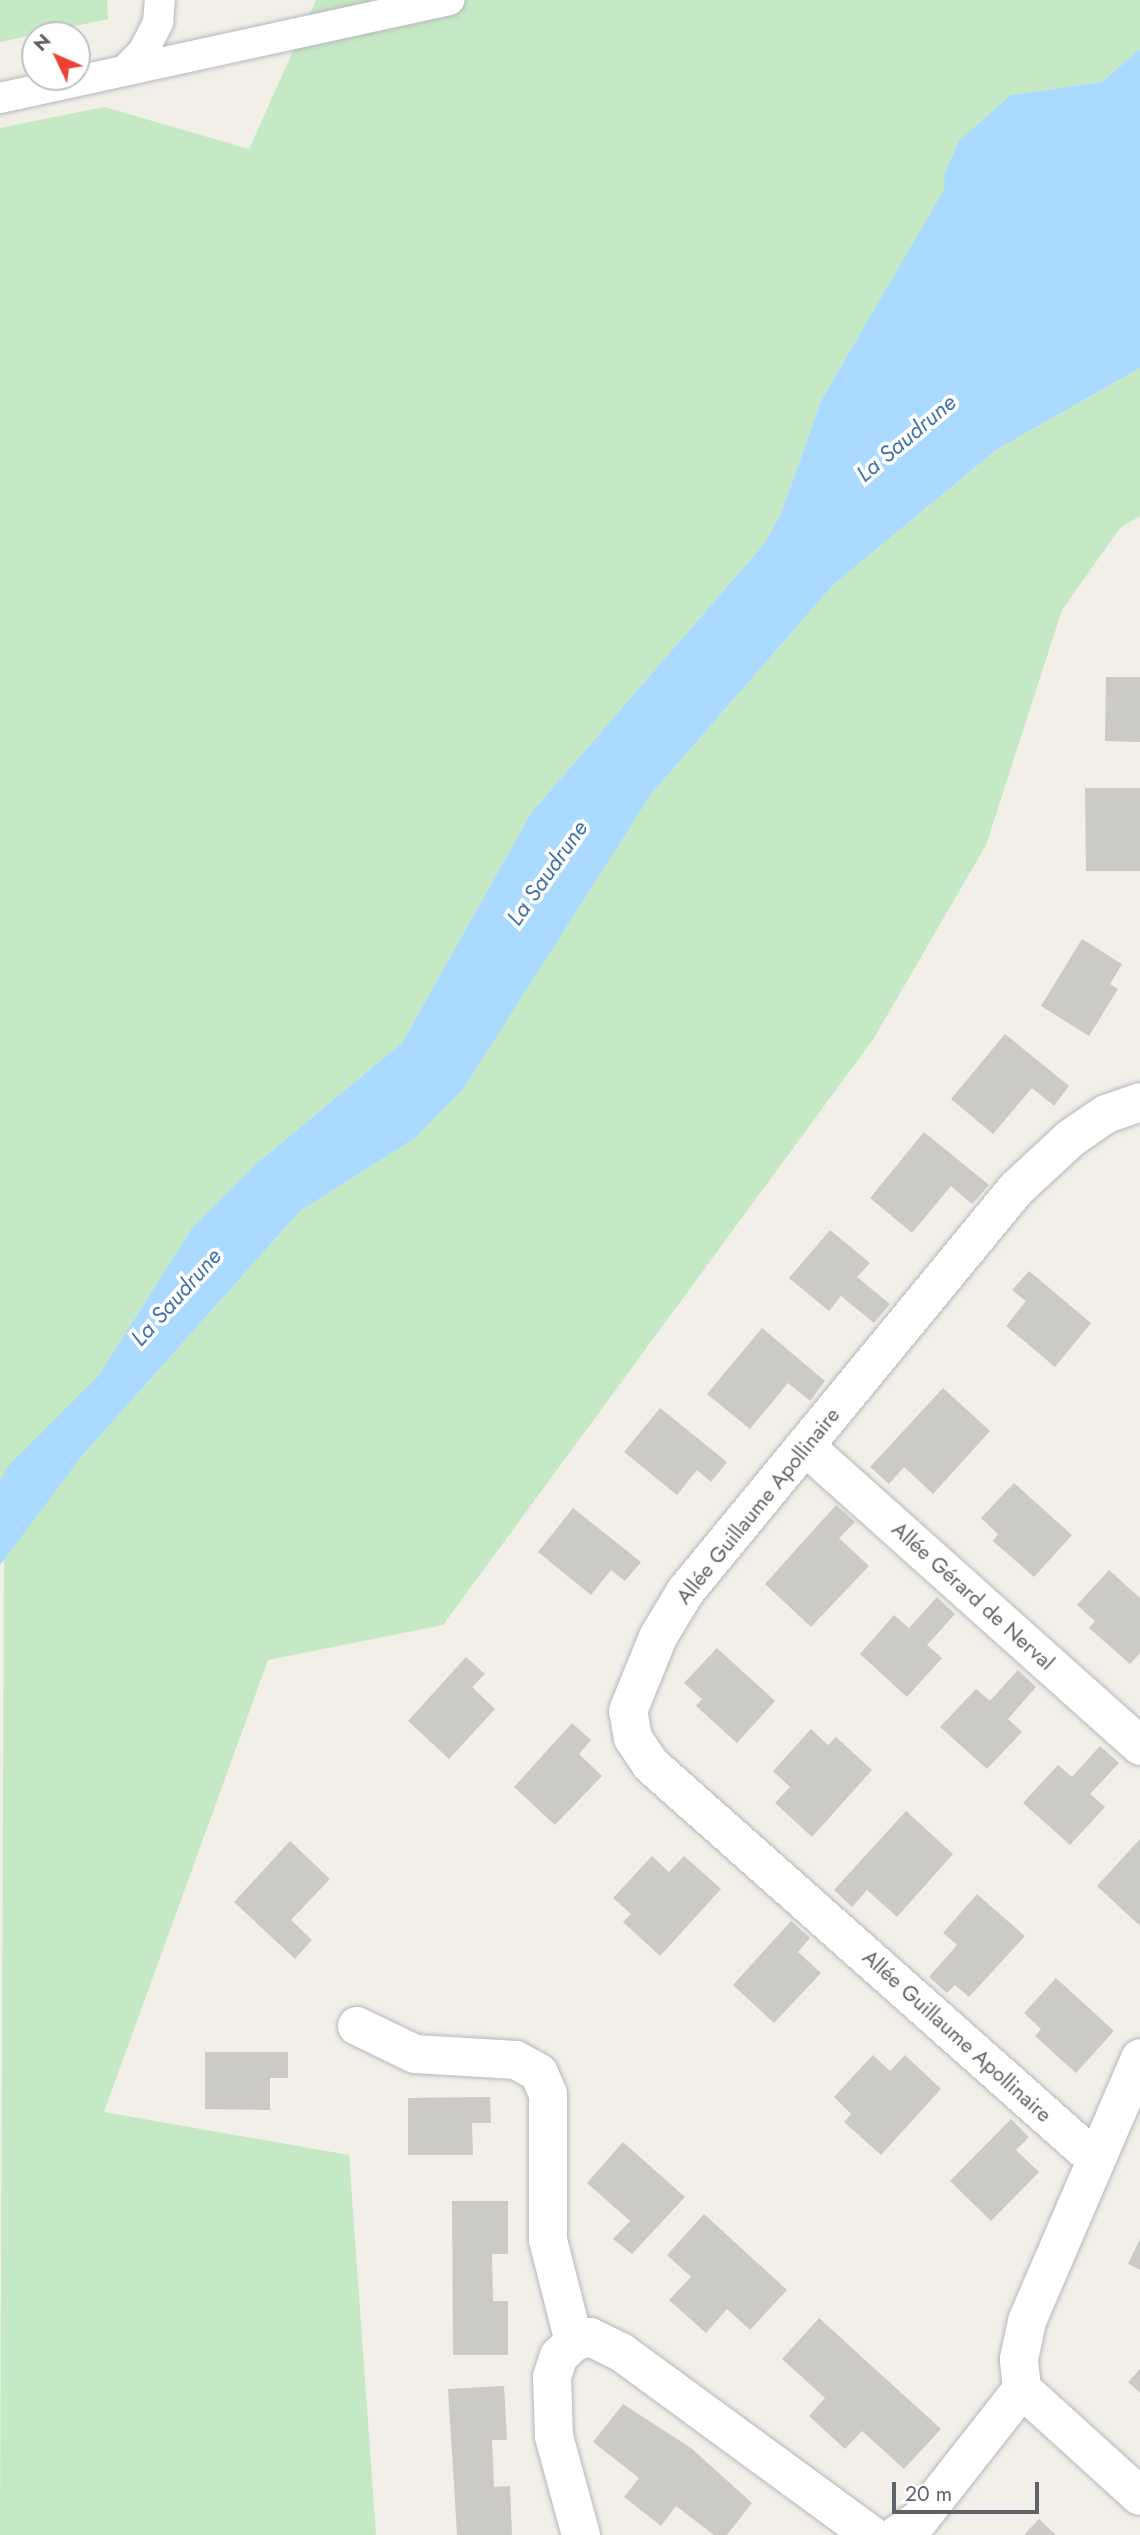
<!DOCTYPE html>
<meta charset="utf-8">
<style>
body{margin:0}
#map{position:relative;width:1140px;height:2535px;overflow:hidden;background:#f1efe8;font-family:Jost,sans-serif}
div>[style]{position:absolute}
.green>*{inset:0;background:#c5e8c5}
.water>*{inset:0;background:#aadaff}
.building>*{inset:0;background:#cccac5}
.roads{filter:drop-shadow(0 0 2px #b5b8bc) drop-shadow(0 0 2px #b5b8bc)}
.lane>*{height:30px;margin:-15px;padding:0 15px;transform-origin:15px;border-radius:15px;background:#fff}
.street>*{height:38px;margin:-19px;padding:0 19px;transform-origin:19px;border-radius:19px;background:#fff}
span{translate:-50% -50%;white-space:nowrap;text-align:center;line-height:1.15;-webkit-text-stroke:7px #fff;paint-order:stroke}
.street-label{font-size:21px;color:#5f6368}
.water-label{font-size:23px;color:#4174aa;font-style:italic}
.north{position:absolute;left:21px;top:21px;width:70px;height:70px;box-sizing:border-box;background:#fff;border:2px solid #bfc1c3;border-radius:50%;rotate:314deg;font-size:19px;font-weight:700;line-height:28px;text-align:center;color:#5f6368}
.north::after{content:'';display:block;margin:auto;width:24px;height:32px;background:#ea4335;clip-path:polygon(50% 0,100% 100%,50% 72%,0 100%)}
.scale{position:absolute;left:892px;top:2482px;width:147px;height:32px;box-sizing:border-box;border:4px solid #5f6368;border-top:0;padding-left:9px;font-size:21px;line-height:24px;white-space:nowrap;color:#5f6368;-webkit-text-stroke:5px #fff;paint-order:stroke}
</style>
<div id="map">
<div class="green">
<div style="clip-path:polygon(0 0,107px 0,108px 19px,0 42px)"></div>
<div style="clip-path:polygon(316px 0,1140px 0,1140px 49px,1102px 82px,1011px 95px,945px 173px,945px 190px,821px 401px,781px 514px,764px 544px,531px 813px,402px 1043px,256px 1164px,192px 1228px,99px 1375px,0 1480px,0 128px,104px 107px,249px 149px)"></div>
<div style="clip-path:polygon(1140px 368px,1140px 516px,1120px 528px,1062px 610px,986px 845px,874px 1038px,443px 1625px,268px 1660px,104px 2112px,349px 2155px,376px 2535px,0 2535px,4px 1556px,81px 1457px,300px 1211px,415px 1138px,651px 794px,833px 585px,996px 450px)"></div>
</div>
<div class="water">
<div style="clip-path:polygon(1140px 49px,1140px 368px,996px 450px,833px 585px,651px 794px,463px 1089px,415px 1138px,300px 1211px,81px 1457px,0 1565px,0 1480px,10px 1464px,99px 1375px,192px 1228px,256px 1164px,402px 1043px,531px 813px,764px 544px,781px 514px,821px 401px,944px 190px,945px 173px,959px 141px,1011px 95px,1102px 82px)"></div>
</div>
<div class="building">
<div style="clip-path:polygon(1106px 677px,1140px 677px,1140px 742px,1105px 741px)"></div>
<div style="clip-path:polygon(1085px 788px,1140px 788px,1140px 871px,1086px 871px)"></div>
<div style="clip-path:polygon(1082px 939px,1122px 964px,1110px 984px,1118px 989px,1089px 1036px,1041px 1006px)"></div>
<div style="clip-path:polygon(1005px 1034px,1069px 1086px,1054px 1106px,1032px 1088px,993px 1134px,951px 1099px)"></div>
<div style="clip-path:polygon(924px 1132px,989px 1185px,972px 1204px,951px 1186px,912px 1233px,870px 1198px)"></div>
<div style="clip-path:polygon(830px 1230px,870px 1263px,857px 1277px,890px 1304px,874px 1323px,841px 1296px,829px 1311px,789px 1278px)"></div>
<div style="clip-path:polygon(1029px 1271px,1091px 1323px,1055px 1367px,1006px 1326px,1026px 1301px,1012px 1290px)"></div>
<div style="clip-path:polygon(762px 1328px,825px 1381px,810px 1401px,788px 1383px,750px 1429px,707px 1394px)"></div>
<div style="clip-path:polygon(943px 1388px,990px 1431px,933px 1494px,904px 1467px,889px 1484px,870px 1467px)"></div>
<div style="clip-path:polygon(660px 1408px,727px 1462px,711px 1482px,697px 1470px,677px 1495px,624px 1452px)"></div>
<div style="clip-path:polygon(1014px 1483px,1072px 1535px,1034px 1577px,993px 1541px,998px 1534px,981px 1518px)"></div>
<div style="clip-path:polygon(836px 1505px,855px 1522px,839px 1538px,869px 1566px,811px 1627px,765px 1584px)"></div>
<div style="clip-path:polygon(573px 1508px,641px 1562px,625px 1581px,611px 1570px,591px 1595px,538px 1552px)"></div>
<div style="clip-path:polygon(1109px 1570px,1140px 1598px,1140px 1653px,1130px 1664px,1089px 1628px,1095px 1621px,1077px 1605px)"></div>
<div style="clip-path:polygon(937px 1597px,955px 1614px,927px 1645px,942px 1658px,907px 1697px,860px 1654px,894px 1615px,909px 1628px)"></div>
<div style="clip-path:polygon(717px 1648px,775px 1701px,737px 1743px,696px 1706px,702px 1699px,684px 1683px)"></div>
<div style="clip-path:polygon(466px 1657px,485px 1674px,472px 1687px,495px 1709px,449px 1759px,408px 1721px)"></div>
<div style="clip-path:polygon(1018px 1670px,1036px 1687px,1008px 1719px,1022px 1732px,987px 1769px,940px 1727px,976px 1689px,990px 1701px)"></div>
<div style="clip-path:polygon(572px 1723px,591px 1740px,579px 1754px,602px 1776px,555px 1825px,514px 1787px)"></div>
<div style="clip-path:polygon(811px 1729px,828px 1745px,836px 1737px,872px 1770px,812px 1837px,775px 1803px,790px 1787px,773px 1771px)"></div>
<div style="clip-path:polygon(1100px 1746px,1119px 1763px,1090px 1794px,1105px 1807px,1070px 1845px,1023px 1803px,1058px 1765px,1072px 1777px)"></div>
<div style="clip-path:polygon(906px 1811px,953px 1854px,897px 1917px,867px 1890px,852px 1907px,834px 1890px)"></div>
<div style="clip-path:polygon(1140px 1839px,1140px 1926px,1097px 1886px)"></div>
<div style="clip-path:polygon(290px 1841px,330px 1879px,291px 1920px,312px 1940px,295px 1959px,234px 1902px)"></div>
<div style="clip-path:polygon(652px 1856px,669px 1872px,684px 1856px,721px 1889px,660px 1956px,623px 1922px,631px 1914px,613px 1898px)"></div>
<div style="clip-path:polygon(977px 1894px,1025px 1936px,969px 1997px,955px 1985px,947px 1993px,929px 1977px,957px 1945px,943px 1933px)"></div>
<div style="clip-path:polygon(791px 1921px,810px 1938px,798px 1952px,821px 1973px,774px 2023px,733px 1985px)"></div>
<div style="clip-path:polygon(1056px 1978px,1114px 2031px,1076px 2073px,1035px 2036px,1041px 2029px,1024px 2013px)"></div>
<div style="clip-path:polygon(205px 2052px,288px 2052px,288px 2078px,270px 2078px,270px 2110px,205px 2109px)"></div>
<div style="clip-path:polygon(873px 2055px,890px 2071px,905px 2055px,941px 2089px,881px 2155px,844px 2122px,851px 2114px,834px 2097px)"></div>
<div style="clip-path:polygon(490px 2097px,491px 2123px,472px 2123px,473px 2155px,408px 2155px,408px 2098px)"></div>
<div style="clip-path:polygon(1011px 2119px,1029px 2137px,1016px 2150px,1039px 2172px,991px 2221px,950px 2181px)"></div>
<div style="clip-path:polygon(623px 2142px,685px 2197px,632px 2254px,613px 2239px,630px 2221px,587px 2183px)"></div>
<div style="clip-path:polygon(452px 2201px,508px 2201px,508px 2254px,492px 2254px,493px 2301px,508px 2301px,508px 2355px,453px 2355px)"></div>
<div style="clip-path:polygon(704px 2214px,787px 2290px,750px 2330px,727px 2309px,706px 2333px,669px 2300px,691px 2277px,667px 2255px)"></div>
<div style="clip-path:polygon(1140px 2239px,1140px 2270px,1128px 2264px)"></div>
<div style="clip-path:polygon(819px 2318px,941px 2429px,904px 2469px,862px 2431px,845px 2449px,809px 2416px,825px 2398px,782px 2359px)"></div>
<div style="clip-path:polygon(1140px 2369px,1140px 2393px,1128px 2382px)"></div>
<div style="clip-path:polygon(504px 2386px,507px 2440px,492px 2440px,494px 2487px,510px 2486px,512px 2535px,457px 2535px,448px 2389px)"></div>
<div style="clip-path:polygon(623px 2404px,691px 2448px,752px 2503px,727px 2535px,714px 2535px,676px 2506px,661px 2526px,624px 2497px,639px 2478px,593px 2442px)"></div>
<div style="clip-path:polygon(1039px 2519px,1056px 2535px,1024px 2535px)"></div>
</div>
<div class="roads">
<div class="lane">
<div style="left:125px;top:70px;width:25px;rotate:-45deg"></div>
<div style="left:143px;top:52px;width:34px;rotate:-63deg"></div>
<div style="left:158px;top:22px;width:22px;rotate:-85deg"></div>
<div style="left:0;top:98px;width:460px;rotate:-12.3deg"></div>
</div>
<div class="street">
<div style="left:805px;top:1446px;width:450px;rotate:41.8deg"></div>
<div style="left:357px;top:2026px;width:64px;rotate:25.8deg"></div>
<div style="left:415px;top:2054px;width:101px;rotate:3.4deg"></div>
<div style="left:516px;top:2060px;width:26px;rotate:29deg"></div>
<div style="left:539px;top:2073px;width:23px;rotate:67deg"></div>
<div style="left:548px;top:2094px;width:146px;rotate:90deg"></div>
<div style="left:548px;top:2240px;width:105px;rotate:75.7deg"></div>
<div style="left:1095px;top:2159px;width:594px;rotate:-138.41deg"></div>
<div style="left:651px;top:1765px;width:32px;rotate:-124deg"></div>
<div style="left:633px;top:1738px;width:27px;rotate:-100deg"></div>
<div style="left:628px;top:1711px;width:80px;rotate:-67.9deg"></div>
<div style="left:658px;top:1637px;width:52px;rotate:-59deg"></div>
<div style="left:685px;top:1592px;width:522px;rotate:-50.6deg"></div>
<div style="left:1016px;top:1189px;width:75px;rotate:-42.8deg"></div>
<div style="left:1071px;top:1138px;width:42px;rotate:-34.4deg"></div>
<div style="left:1106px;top:1114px;width:36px;rotate:-19deg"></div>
<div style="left:1022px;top:2389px;width:30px;rotate:-96deg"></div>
<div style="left:1019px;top:2359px;width:39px;rotate:-78deg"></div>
<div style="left:1027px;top:2321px;width:286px;rotate:-66.7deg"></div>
<div style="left:1022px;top:2389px;width:159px;rotate:42.2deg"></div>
<div style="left:581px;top:2535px;width:103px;rotate:-105.3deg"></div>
<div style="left:554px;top:2436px;width:59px;rotate:-91.9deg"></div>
<div style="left:552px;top:2377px;width:22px;rotate:-72deg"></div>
<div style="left:559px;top:2356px;width:21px;rotate:-43deg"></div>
<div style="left:574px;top:2342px;width:17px;rotate:-17deg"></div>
<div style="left:590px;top:2337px;width:34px;rotate:26deg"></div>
<div style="left:621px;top:2352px;width:310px;rotate:36.2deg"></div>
<div style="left:897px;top:2535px;width:28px;rotate:-35deg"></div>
<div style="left:920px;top:2519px;width:165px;rotate:-51.9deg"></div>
</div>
</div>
<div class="street-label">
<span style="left:758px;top:1506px;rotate:-51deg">Allée Guillaume Apollinaire</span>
<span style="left:973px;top:1596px;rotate:42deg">Allée Gérard de Nerval</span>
<span style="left:957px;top:2036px;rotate:42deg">Allée Guillaume Apollinaire</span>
</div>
<div class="water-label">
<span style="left:906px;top:438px;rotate:-40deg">La Saudrune</span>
<span style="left:547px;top:873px;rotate:-55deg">La Saudrune</span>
<span style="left:176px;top:1297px;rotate:-48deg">La Saudrune</span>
</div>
<div class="north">N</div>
<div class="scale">20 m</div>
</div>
